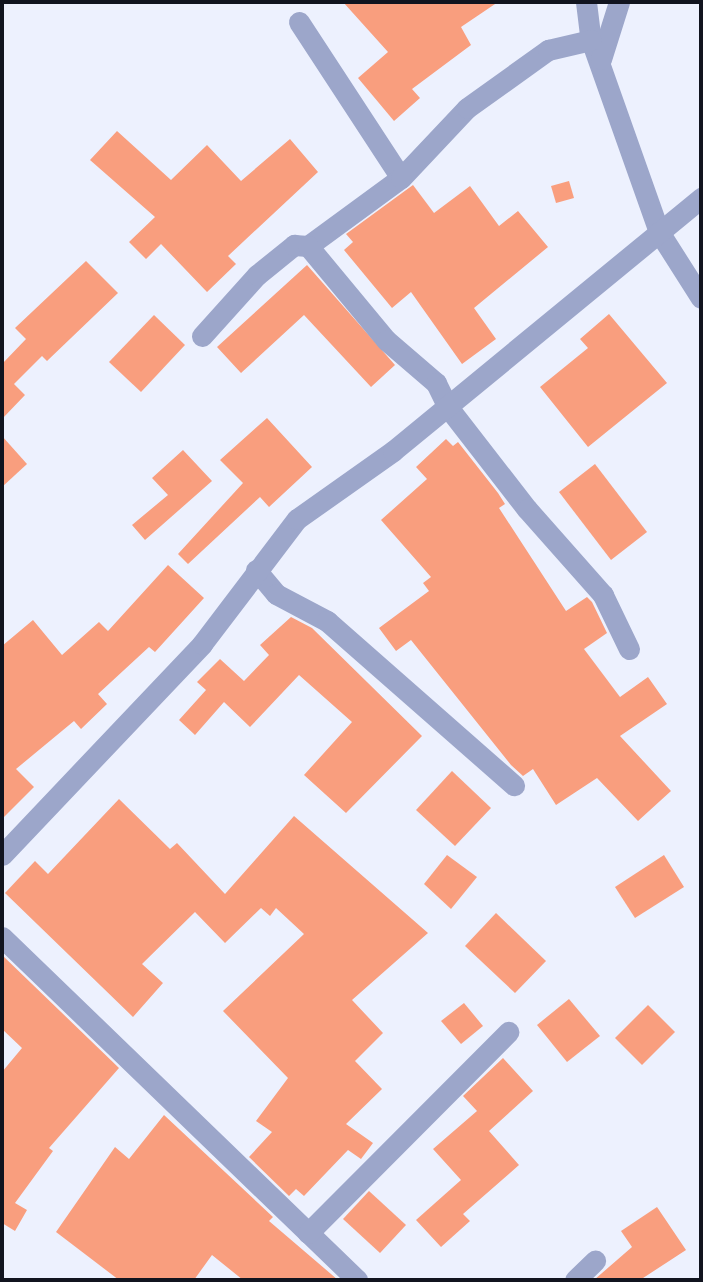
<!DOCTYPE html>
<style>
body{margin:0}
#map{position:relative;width:703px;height:1282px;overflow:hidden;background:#edf1fe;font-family:"Noto Sans",sans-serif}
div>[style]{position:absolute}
.building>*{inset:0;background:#f99e7e}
.minor>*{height:21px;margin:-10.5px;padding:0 10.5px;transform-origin:10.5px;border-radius:10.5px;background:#9ca6ca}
span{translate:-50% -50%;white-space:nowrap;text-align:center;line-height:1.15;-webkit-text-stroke:5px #fff;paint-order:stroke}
.frame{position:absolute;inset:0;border:4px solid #11141f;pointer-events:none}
</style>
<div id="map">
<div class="building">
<div style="clip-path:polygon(343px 2px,498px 2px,461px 27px,471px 45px,412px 89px,420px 98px,394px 121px,358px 78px,388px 52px)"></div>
<div style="clip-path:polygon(117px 131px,171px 180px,207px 145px,241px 181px,290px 139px,318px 172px,228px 256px,236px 264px,207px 292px,161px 244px,146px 259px,129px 242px,155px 217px,90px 160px)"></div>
<div style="clip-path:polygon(569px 181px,574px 198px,556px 203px,551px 186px)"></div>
<div style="clip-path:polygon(413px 185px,434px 213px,470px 186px,499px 226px,518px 211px,548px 247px,474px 308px,496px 339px,462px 364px,411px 292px,392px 308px,344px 250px,353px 242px,346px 234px)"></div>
<div style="clip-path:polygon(86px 261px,118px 293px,47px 361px,42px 356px,14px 384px,25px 395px,2px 419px,2px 364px,26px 339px,15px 328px)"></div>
<div style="clip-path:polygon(307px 265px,395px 365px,371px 387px,304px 315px,241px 373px,217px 347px)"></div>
<div style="clip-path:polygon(609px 314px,667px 383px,588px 447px,540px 387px,588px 348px,580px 339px)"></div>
<div style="clip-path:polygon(154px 315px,185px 345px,141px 392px,109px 362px)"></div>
<div style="clip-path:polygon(267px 418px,312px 467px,269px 507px,260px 497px,188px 564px,178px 554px,243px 483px,220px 460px)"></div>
<div style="clip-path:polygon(2px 436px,27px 464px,2px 487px)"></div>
<div style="clip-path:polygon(446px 439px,453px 446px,458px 442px,498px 493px,505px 504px,499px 508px,566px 611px,587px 597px,592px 602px,607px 633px,584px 649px,620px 697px,648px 677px,667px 704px,620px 736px,671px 791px,638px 821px,597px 778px,556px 805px,533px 769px,523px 776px,511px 765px,411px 640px,396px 651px,379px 628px,429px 591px,423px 583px,431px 577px,381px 520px,427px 479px,416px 467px)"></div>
<div style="clip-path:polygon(183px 450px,212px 481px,145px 540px,132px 525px,168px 495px,152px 478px)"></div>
<div style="clip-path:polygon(595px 464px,647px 532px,611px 560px,559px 492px)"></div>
<div style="clip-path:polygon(168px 565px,204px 598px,155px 652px,149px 647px,98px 694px,107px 704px,81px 729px,74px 721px,16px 769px,34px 787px,2px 819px,2px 646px,33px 620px,62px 655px,99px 622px,108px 631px)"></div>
<div style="clip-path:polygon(291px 617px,312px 628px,422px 736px,346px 813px,304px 775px,352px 722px,299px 675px,250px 727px,224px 702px,195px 735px,179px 720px,206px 690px,197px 682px,220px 659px,244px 681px,269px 655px,260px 645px)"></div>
<div style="clip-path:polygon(452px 771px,491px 808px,455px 846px,416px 810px)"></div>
<div style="clip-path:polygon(119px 799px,170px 849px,177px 843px,225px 894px,294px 816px,428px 933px,352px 1000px,383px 1033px,355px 1061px,382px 1089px,346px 1124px,373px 1143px,361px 1159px,348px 1150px,304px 1196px,296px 1189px,289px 1196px,249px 1157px,272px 1132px,256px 1121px,288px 1078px,223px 1011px,304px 934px,276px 908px,270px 916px,261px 908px,225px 943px,195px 912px,142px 964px,163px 983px,133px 1017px,5px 893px,35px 861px,48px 874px)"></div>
<div style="clip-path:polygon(447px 855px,477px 877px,451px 909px,424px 884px)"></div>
<div style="clip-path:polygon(664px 855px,684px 887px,635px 918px,615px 887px)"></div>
<div style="clip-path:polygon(496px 913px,546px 961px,515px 993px,465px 946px)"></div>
<div style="clip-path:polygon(2px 955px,119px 1068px,49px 1148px,53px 1151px,15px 1203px,27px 1210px,15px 1231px,2px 1223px,2px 1072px,22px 1048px,2px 1029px)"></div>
<div style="clip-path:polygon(569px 999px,600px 1036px,567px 1062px,537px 1025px)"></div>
<div style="clip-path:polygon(464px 1003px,483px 1026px,461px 1044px,441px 1021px)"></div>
<div style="clip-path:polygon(648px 1005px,675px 1032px,642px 1065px,615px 1038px)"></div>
<div style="clip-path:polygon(503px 1058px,533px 1091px,489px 1131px,519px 1165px,463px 1214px,470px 1221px,441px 1247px,416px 1220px,461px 1180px,433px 1149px,477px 1111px,463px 1096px)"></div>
<div style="clip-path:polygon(164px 1115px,273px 1217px,269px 1221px,338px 1280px,243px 1280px,212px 1255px,194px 1280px,119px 1280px,56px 1232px,115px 1147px,129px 1159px)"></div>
<div style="clip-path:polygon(369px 1191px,406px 1225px,380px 1253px,343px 1219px)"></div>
<div style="clip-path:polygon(657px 1207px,686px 1250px,640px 1280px,594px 1280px,632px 1247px,621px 1231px)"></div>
</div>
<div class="minor">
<div style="left:586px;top:2px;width:38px;rotate:83deg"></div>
<div style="left:591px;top:40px;width:204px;rotate:70.5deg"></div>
<div style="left:659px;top:232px;width:78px;rotate:57.5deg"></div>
<div style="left:299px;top:22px;width:186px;rotate:56.8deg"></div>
<div style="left:601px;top:59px;width:60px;rotate:-72.5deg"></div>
<div style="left:308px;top:246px;width:115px;rotate:-36.2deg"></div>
<div style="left:401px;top:178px;width:96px;rotate:-46.7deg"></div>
<div style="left:467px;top:108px;width:100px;rotate:-35.6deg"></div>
<div style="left:548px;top:50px;width:44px;rotate:-13.1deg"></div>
<div style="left:202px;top:336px;width:82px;rotate:-48deg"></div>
<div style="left:257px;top:275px;width:48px;rotate:-39deg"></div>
<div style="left:294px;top:245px;width:14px;rotate:4deg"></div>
<div style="left:308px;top:246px;width:122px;rotate:50.3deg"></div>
<div style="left:386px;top:340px;width:66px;rotate:40.7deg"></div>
<div style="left:436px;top:383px;width:25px;rotate:64deg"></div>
<div style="left:447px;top:406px;width:130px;rotate:52.2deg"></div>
<div style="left:527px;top:509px;width:115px;rotate:48.5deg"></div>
<div style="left:603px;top:595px;width:60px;rotate:64.3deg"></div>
<div style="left:256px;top:570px;width:31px;rotate:50deg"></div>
<div style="left:276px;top:594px;width:58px;rotate:27.9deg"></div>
<div style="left:327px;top:621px;width:249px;rotate:41.3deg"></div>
<div style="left:2px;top:855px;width:291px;rotate:-46.5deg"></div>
<div style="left:202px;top:644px;width:157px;rotate:-52.8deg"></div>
<div style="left:297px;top:519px;width:118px;rotate:-35.3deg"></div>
<div style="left:393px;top:451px;width:399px;rotate:-39.4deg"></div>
<div style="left:2px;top:937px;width:494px;rotate:44deg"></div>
<div style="left:308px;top:1233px;width:284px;rotate:-45.1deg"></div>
<div style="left:575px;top:1280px;width:28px;rotate:-44deg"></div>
</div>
<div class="frame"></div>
</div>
